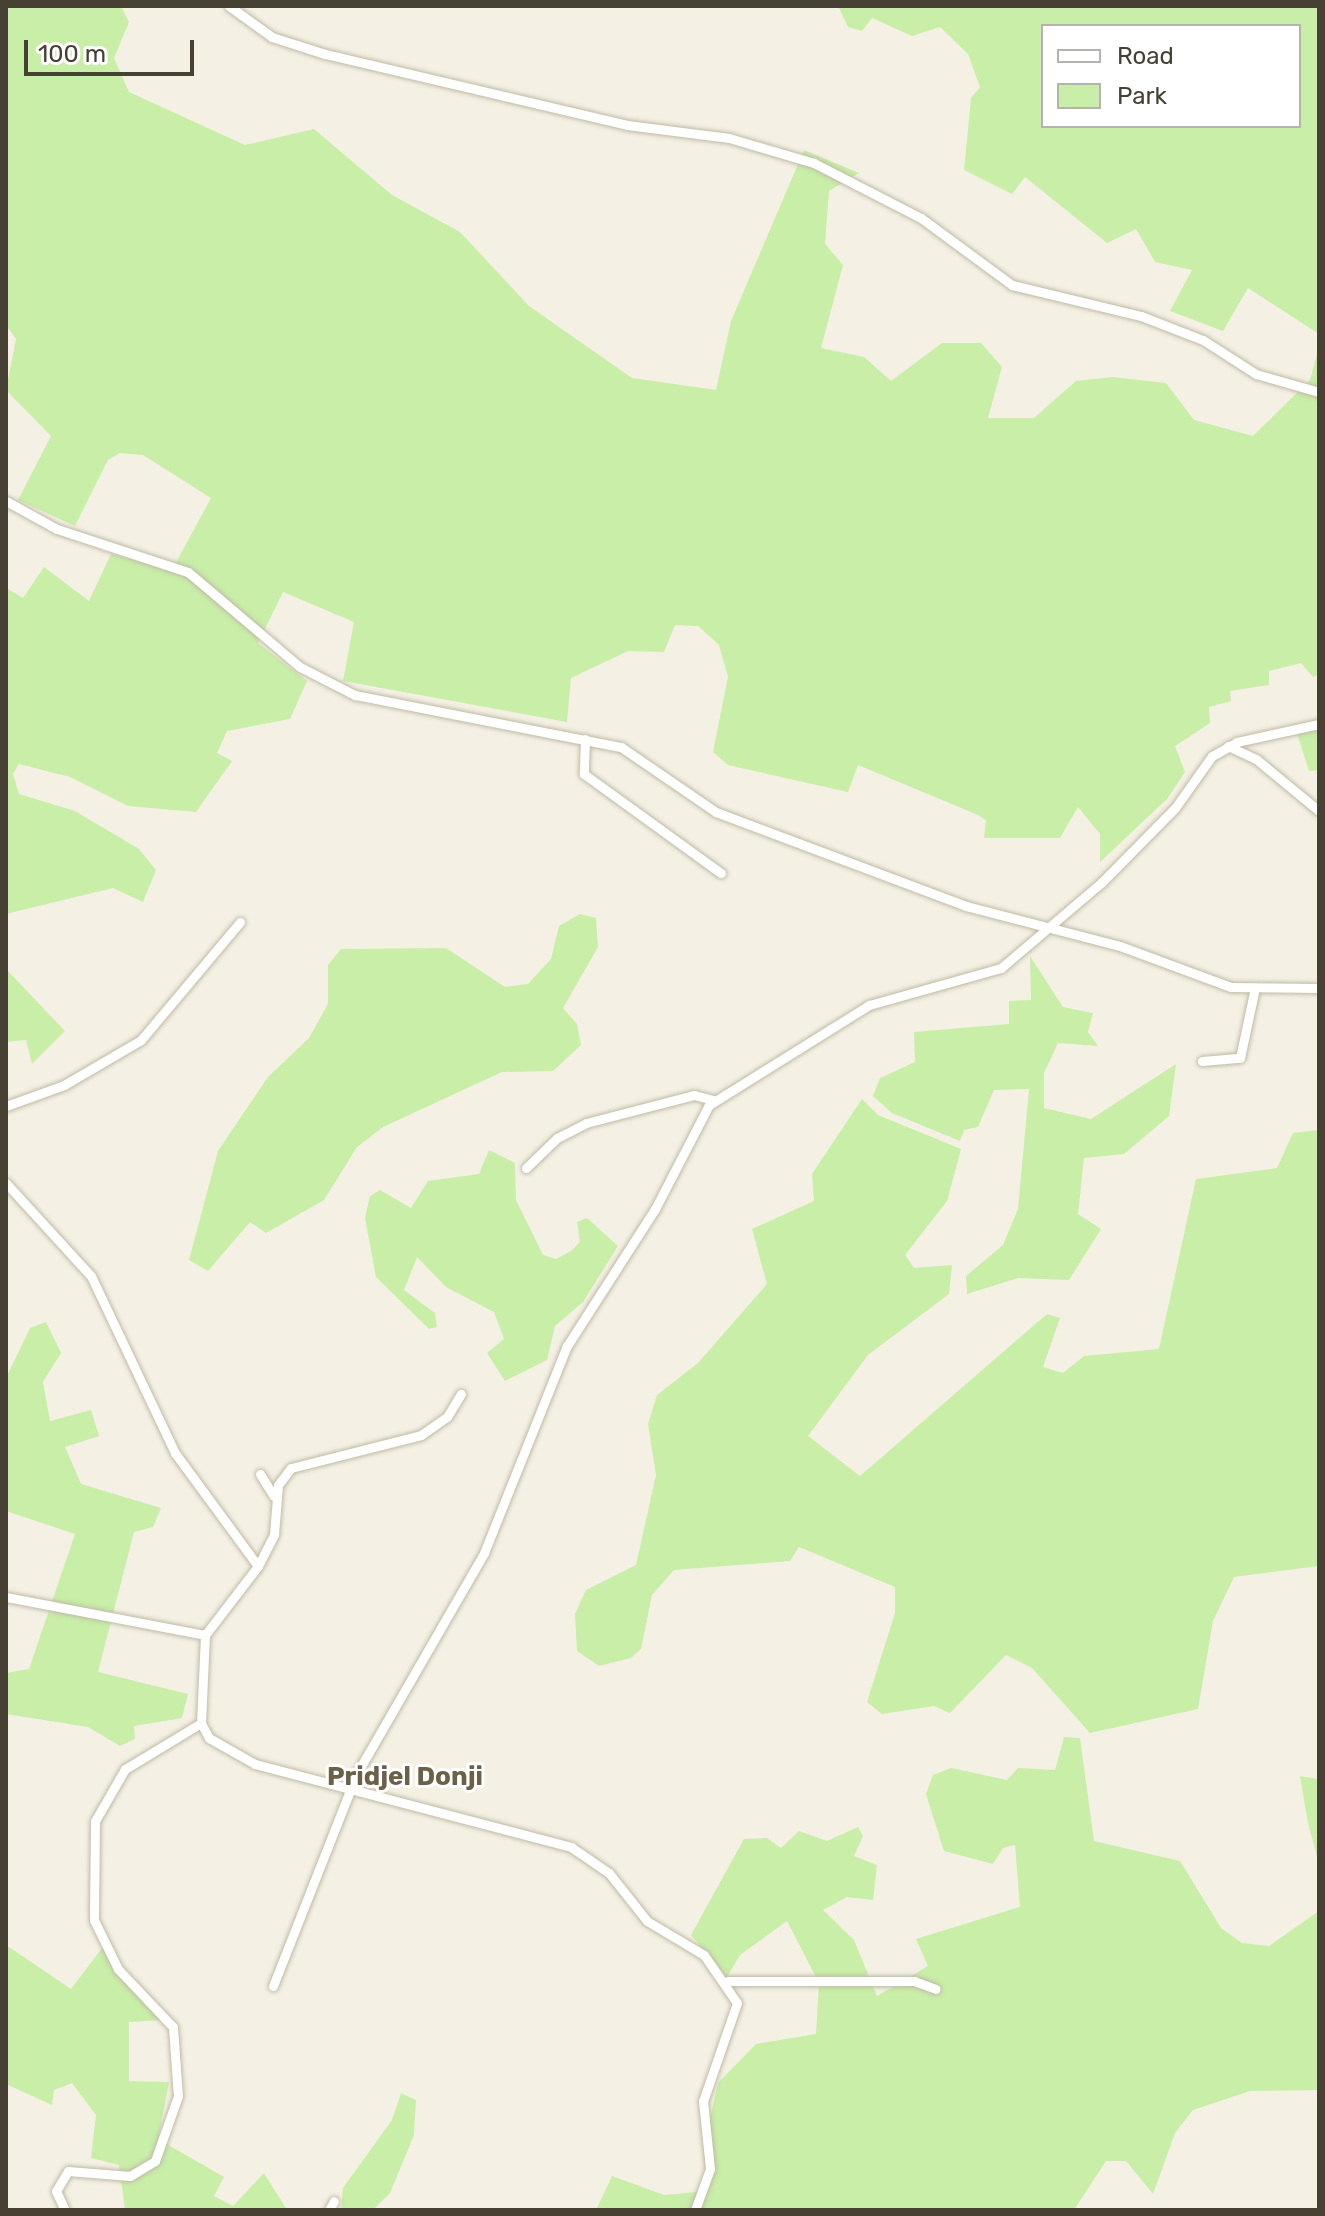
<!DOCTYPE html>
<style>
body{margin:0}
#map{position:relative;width:1325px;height:2216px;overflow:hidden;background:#f4f1e4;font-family:Rubik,sans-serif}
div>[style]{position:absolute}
.green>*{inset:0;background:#c8eea8}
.roads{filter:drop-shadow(0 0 2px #c1baa6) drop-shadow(0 0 2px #c1baa6)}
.minor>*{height:9px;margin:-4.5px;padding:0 4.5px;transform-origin:4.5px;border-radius:4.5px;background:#fff}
span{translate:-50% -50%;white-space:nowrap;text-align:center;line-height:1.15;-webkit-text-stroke:6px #fff;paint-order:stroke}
.quarter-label{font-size:26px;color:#6b6149;font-weight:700}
.frame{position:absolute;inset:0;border:8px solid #474133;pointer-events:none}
.legend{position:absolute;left:1041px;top:24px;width:260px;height:104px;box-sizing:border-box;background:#fff;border:2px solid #b5b3ad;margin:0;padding:10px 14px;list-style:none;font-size:24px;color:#474133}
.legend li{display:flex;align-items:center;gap:16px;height:40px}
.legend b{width:40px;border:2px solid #b5b3ad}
.scale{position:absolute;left:24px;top:40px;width:170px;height:36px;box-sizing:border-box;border:4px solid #474133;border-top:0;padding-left:10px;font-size:24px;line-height:28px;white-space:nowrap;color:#474133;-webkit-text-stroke:6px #fff;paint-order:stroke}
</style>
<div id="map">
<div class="green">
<div style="clip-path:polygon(6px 6px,121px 6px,129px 22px,114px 58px,129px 92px,245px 145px,314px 129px,392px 195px,460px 232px,529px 306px,632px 378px,716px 390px,731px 321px,804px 150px,859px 173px,829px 191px,825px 244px,843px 265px,821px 348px,864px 357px,891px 381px,942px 343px,981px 343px,1002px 367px,988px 418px,1034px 418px,1076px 381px,1113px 377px,1166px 383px,1194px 420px,1253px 436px,1310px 380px,1319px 346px,1319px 674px,1313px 677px,1301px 663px,1269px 671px,1269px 685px,1230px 691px,1231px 701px,1209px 707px,1210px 723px,1175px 746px,1185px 772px,1167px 799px,1100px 862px,1100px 834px,1078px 807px,1060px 838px,984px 838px,986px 820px,978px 815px,858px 765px,848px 792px,728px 765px,713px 752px,728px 677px,719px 645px,698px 626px,675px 625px,664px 652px,628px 651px,571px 678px,567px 722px,343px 681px,354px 622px,283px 592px,258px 643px,307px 681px,290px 719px,227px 731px,217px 753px,232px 761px,196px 812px,128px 806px,70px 777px,19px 764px,13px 774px,19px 794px,75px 811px,139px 849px,156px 870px,143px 902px,113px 888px,6px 914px,6px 588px,23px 598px,44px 567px,89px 601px,111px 554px,172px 570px,211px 498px,143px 455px,120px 453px,108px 460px,75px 526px,18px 500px,51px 436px,6px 390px,16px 339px,6px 325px)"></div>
<div style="clip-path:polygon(evenodd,838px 6px,1319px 6px,1319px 334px,1248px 288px,1223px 331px,1170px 311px,1192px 270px,1155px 262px,1136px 229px,1107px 243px,1025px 177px,1012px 194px,964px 170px,971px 98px,980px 87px,968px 54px,940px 27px,912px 36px,872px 18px,862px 31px,848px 27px,838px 6px,1043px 26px,1299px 26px,1299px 126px,1043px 126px,1043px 26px)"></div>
<div style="clip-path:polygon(1319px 721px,1319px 770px,1309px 771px,1295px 727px)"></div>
<div style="clip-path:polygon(580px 914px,596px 918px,598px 947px,563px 1008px,577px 1024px,581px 1045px,553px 1071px,502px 1072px,383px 1127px,357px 1147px,324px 1200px,266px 1233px,250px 1222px,208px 1271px,189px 1260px,218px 1151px,268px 1077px,309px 1038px,328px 1004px,328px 965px,341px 949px,446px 948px,505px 987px,528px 984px,551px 959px,559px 926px)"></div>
<div style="clip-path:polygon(1030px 956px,1063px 1007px,1093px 1013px,1088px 1032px,1098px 1046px,1058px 1043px,1044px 1073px,1044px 1108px,1091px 1119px,1176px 1064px,1169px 1116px,1124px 1154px,1084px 1158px,1078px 1214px,1101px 1229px,1069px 1280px,1018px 1278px,967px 1294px,966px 1276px,1003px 1245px,1018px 1209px,1029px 1089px,994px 1090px,978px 1127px,964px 1130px,960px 1141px,892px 1113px,873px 1096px,880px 1078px,915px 1062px,914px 1032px,1009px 1024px,1009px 1001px,1031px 1000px)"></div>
<div style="clip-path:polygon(6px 969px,65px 1031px,32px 1064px,26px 1040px,6px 1042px)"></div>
<div style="clip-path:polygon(862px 1099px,878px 1115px,961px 1149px,947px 1201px,905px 1255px,914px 1268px,952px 1265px,949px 1294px,868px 1355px,808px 1436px,860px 1476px,1047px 1314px,1060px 1318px,1043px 1367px,1063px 1373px,1084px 1356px,1159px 1349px,1196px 1179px,1277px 1168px,1293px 1133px,1319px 1130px,1319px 1566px,1234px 1577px,1213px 1621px,1198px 1709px,1090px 1733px,1032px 1668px,1006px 1655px,950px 1713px,934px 1706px,882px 1714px,867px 1702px,895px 1613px,895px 1587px,799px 1547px,790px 1561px,674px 1570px,652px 1595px,641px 1649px,631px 1658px,599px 1666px,577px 1651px,575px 1614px,586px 1590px,636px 1565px,656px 1475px,648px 1424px,657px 1395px,698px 1363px,767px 1284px,752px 1229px,814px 1201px,812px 1174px)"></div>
<div style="clip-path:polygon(489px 1150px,515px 1163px,516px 1200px,543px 1255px,556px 1259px,571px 1251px,580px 1242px,577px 1222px,587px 1218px,618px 1246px,583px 1302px,555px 1326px,547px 1360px,505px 1381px,487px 1353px,504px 1339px,494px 1312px,446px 1287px,417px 1257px,404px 1290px,435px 1313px,437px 1327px,429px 1329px,376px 1277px,365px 1218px,370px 1196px,380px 1190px,411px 1208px,428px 1181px,479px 1174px)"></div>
<div style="clip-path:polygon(46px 1322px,61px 1353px,43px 1382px,50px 1421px,91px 1410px,99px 1436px,65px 1447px,81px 1484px,161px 1508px,153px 1527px,134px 1532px,98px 1672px,188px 1694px,182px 1718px,134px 1726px,135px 1739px,120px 1746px,88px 1727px,6px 1714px,6px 1673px,29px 1669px,75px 1534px,6px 1511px,6px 1378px,30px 1328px)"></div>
<div style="clip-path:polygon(1064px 1737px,1080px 1738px,1094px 1841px,1180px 1861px,1221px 1928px,1242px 1943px,1269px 1946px,1319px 1911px,1319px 2090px,1250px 2091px,1193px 2110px,1175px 2133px,1153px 2194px,1126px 2161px,1106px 2161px,1074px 2210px,596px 2210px,612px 2176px,664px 2195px,707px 2191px,703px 2149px,718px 2083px,756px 2044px,816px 2034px,819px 1983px,787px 1921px,740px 1955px,727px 1977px,691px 1935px,744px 1839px,767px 1838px,781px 1848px,799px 1831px,827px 1841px,858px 1827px,863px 1836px,854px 1856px,877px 1865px,873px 1900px,847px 1897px,823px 1910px,854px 1940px,877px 1996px,928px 1966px,916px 1939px,1020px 1907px,1015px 1845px,1003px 1848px,993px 1864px,944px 1851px,926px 1794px,933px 1775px,951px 1768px,1007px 1780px,1018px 1768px,1055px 1770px)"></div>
<div style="clip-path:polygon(1300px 1776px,1319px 1779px,1319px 1864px,1308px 1823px)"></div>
<div style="clip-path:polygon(6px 1945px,71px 1989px,103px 1947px,164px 2020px,129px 2022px,129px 2081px,169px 2082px,158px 2139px,224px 2177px,214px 2196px,233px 2206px,264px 2173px,287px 2210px,125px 2210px,119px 2165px,91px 2158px,96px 2115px,72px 2083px,54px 2090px,52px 2105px,6px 2084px)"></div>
<div style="clip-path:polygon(401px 2093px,416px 2100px,414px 2135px,390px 2193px,373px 2210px,341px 2210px,343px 2188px,392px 2120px)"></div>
</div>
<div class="roads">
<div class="minor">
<div style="left:229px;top:6px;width:53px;rotate:35.8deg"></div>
<div style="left:272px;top:37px;width:56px;rotate:17.8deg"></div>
<div style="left:325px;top:54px;width:310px;rotate:13.2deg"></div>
<div style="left:627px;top:125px;width:103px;rotate:7.3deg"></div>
<div style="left:729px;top:138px;width:89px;rotate:16.4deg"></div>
<div style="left:814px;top:163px;width:120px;rotate:27.2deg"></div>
<div style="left:921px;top:218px;width:113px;rotate:36.4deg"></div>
<div style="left:1012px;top:285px;width:133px;rotate:13.5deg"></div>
<div style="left:1141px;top:316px;width:66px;rotate:21.2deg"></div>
<div style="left:1203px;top:340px;width:63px;rotate:32.7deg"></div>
<div style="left:1256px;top:374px;width:66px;rotate:15.9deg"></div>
<div style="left:6px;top:501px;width:58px;rotate:28.8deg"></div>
<div style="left:57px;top:529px;width:138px;rotate:18.2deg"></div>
<div style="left:188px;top:572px;width:147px;rotate:40.3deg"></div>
<div style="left:300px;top:667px;width:62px;rotate:27deg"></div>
<div style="left:355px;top:695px;width:271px;rotate:11.1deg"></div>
<div style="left:621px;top:747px;width:115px;rotate:34.4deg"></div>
<div style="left:716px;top:812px;width:267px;rotate:20.6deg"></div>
<div style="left:966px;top:906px;width:159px;rotate:14.6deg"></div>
<div style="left:1120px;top:946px;width:118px;rotate:20.3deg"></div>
<div style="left:1231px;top:987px;width:88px;rotate:0.7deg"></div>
<div style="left:585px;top:739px;width:35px;rotate:92deg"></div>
<div style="left:584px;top:774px;width:169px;rotate:35.9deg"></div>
<div style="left:1228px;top:746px;width:31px;rotate:25deg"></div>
<div style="left:1256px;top:759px;width:82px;rotate:39.5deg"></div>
<div style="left:1202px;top:1061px;width:38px;rotate:-5deg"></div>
<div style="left:1240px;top:1058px;width:67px;rotate:-78deg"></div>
<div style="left:6px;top:1106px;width:62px;rotate:-19.9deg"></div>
<div style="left:64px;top:1085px;width:89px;rotate:-30.3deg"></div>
<div style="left:141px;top:1040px;width:154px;rotate:-50deg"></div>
<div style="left:526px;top:1168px;width:43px;rotate:-44.1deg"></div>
<div style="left:557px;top:1138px;width:33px;rotate:-27deg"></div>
<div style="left:586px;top:1123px;width:112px;rotate:-14.5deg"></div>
<div style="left:694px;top:1095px;width:20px;rotate:15deg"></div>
<div style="left:6px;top:1183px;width:126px;rotate:47.6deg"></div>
<div style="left:91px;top:1276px;width:196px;rotate:64.6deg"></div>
<div style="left:175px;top:1453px;width:140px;rotate:53.7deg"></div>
<div style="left:258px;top:1566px;width:87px;rotate:127.5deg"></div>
<div style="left:205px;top:1635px;width:88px;rotate:92.6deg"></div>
<div style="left:201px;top:1723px;width:89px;rotate:148.8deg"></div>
<div style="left:125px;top:1769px;width:60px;rotate:120deg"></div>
<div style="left:95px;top:1821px;width:99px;rotate:90.6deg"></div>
<div style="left:94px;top:1920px;width:55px;rotate:63.9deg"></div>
<div style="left:118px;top:1969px;width:80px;rotate:46.5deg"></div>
<div style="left:173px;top:2027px;width:69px;rotate:85.9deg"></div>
<div style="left:178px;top:2096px;width:69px;rotate:109.5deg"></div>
<div style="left:155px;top:2161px;width:29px;rotate:149deg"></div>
<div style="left:130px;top:2176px;width:62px;rotate:-175.4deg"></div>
<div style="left:68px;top:2171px;width:23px;rotate:121deg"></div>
<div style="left:56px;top:2191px;width:21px;rotate:65deg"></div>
<div style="left:260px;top:1474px;width:26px;rotate:58deg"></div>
<div style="left:258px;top:1566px;width:36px;rotate:-63deg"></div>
<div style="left:274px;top:1534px;width:49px;rotate:-85.3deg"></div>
<div style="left:278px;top:1485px;width:21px;rotate:-53deg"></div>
<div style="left:291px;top:1468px;width:134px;rotate:-14.2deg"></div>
<div style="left:421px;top:1435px;width:32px;rotate:-35deg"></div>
<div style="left:447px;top:1417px;width:27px;rotate:-59deg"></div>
<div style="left:6px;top:1597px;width:203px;rotate:10.8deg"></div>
<div style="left:201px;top:1723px;width:17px;rotate:62deg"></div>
<div style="left:209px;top:1738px;width:53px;rotate:29.5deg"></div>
<div style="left:255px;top:1764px;width:327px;rotate:14.7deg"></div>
<div style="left:571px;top:1847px;width:46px;rotate:34.4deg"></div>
<div style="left:609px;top:1873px;width:61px;rotate:51.6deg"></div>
<div style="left:647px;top:1921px;width:66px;rotate:30.8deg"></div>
<div style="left:704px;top:1955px;width:58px;rotate:55.5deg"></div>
<div style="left:737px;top:2003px;width:104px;rotate:109.1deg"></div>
<div style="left:703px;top:2101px;width:68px;rotate:84.1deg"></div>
<div style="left:710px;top:2169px;width:44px;rotate:110.1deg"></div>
<div style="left:728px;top:1981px;width:186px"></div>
<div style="left:914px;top:1981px;width:23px;rotate:20deg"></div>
<div style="left:273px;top:1986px;width:229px;rotate:-68.5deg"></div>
<div style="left:357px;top:1773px;width:254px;rotate:-60deg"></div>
<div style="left:484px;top:1553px;width:223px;rotate:-68.2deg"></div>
<div style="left:567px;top:1346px;width:163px;rotate:-57.3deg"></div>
<div style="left:655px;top:1209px;width:117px;rotate:-62.6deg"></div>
<div style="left:709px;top:1105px;width:189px;rotate:-32deg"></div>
<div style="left:869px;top:1005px;width:137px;rotate:-15.7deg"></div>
<div style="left:1001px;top:968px;width:131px;rotate:-40.4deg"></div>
<div style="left:1101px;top:883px;width:105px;rotate:-45.4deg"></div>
<div style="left:1175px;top:808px;width:64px;rotate:-54.6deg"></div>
<div style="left:1212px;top:756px;width:29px;rotate:-29deg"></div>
<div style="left:1237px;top:742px;width:84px;rotate:-12.4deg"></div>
<div style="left:329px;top:2210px;width:10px;rotate:-61deg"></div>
</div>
</div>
<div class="quarter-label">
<span style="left:405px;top:1777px">Pridjel Donji</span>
</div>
<div class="frame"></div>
<ul class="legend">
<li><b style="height:10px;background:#fff"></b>Road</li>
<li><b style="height:22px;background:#c8eea8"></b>Park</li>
</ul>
<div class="scale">100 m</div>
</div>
